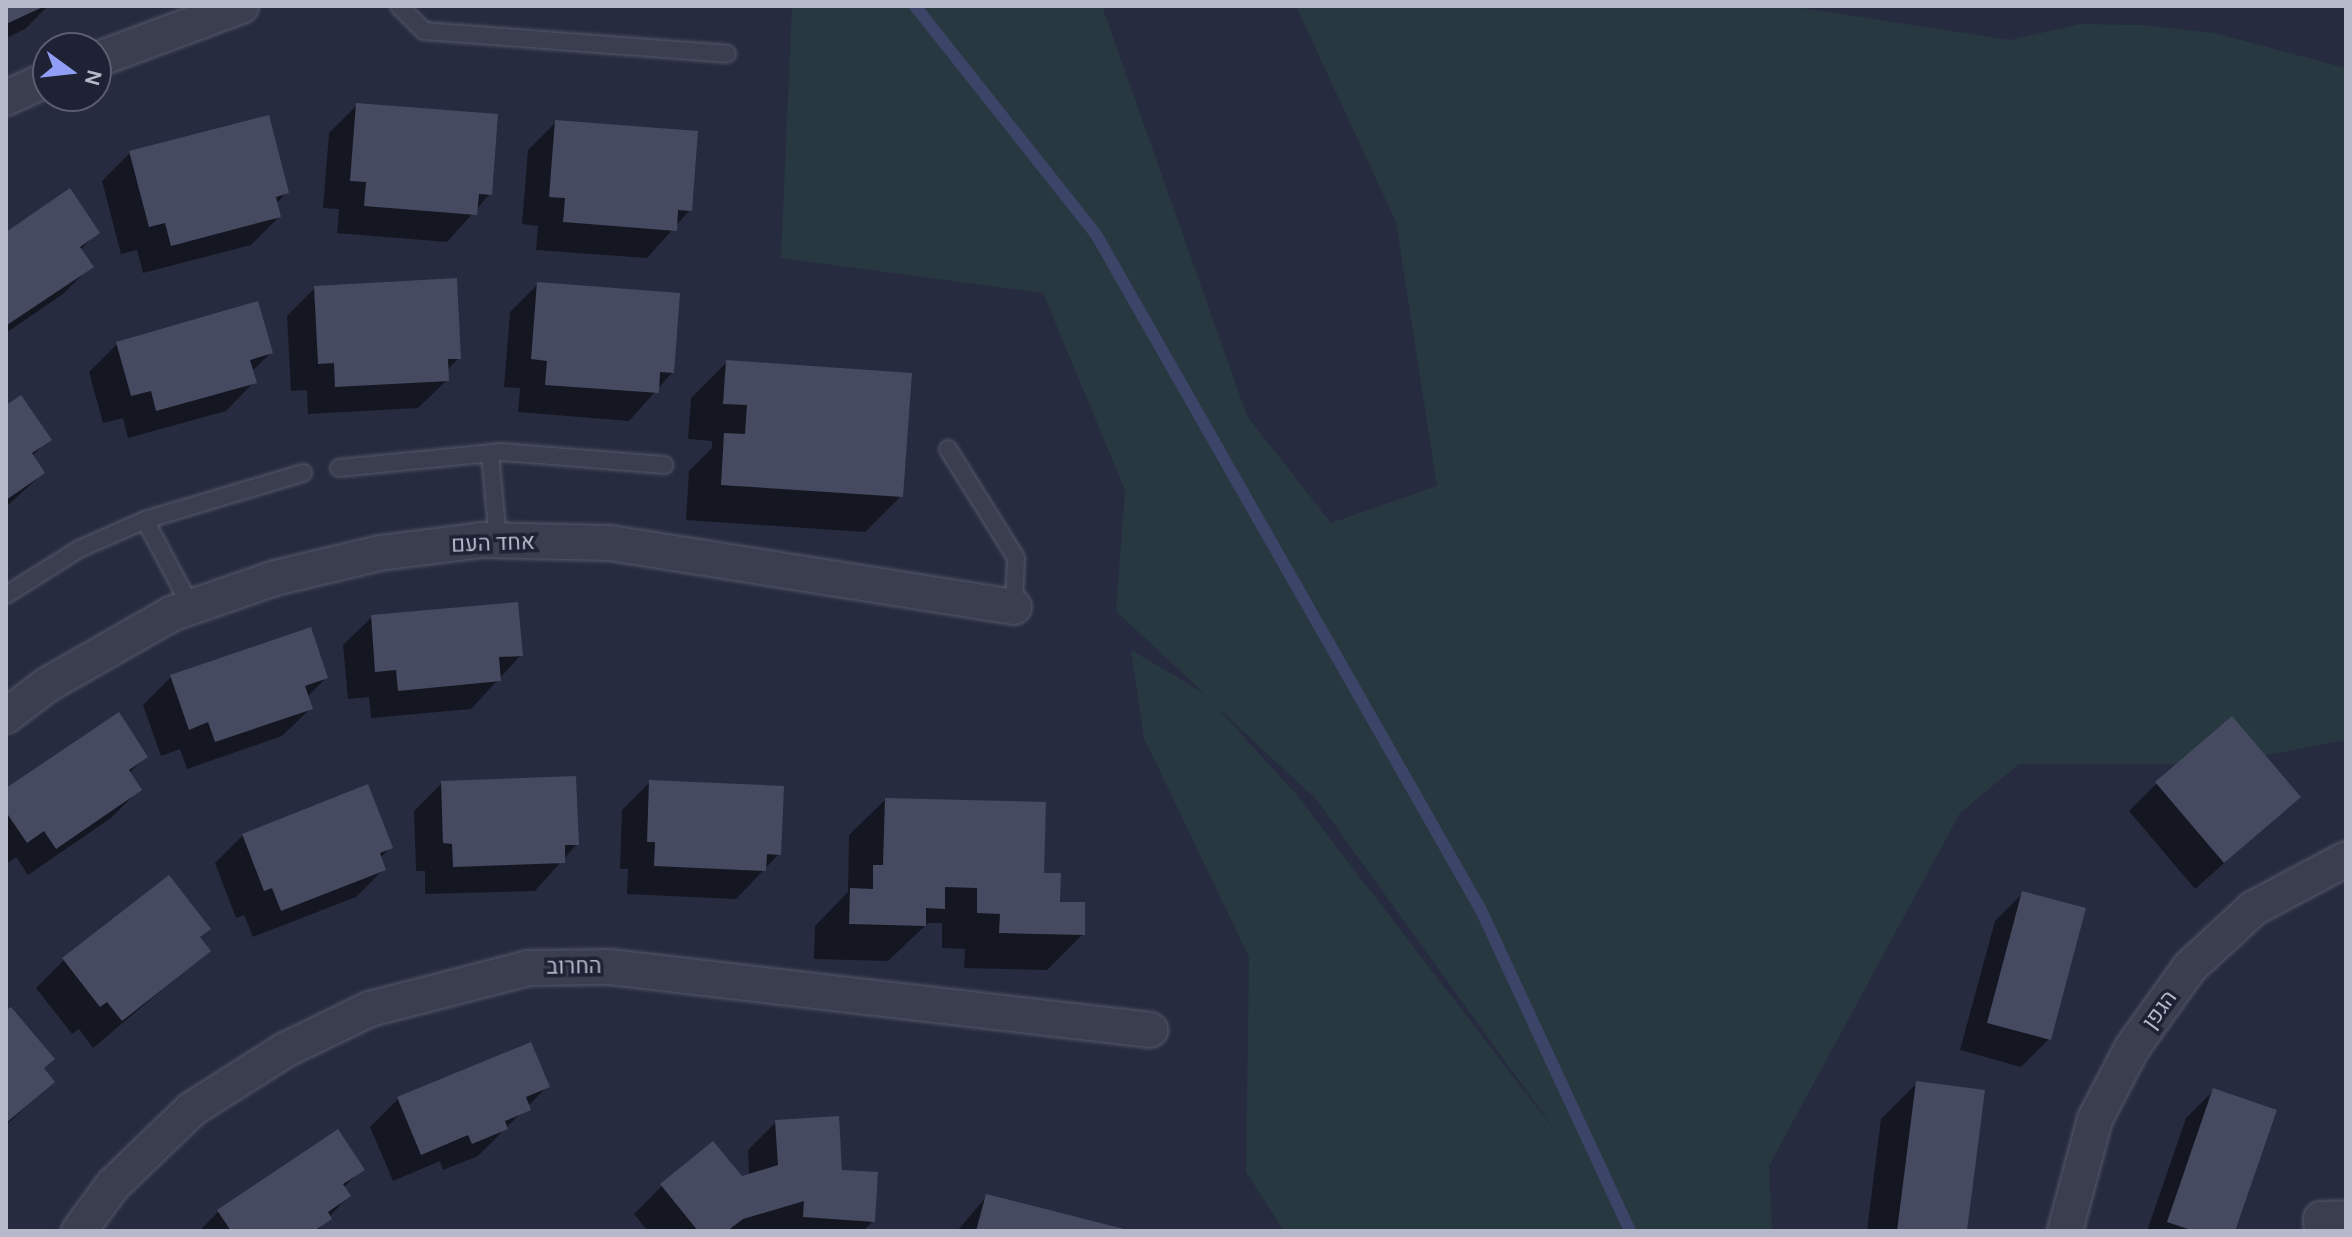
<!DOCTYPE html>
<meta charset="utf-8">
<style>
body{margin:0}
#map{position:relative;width:2352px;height:1237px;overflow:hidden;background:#262b3f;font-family:Karla,Heebo,sans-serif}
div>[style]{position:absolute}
.green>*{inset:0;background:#283840}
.shadow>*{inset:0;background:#0007}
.stream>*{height:12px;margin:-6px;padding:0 6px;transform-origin:6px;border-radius:6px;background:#3c4467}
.building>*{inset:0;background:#454a61}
.roads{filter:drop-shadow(0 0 2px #55596a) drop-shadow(0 0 2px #55596a)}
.lane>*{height:16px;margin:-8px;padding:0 8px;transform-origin:8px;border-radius:8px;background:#3a3e4f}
.street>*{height:34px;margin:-17px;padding:0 17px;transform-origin:17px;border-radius:17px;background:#3a3e4f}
span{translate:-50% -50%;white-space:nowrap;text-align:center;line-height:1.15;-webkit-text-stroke:7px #1f2234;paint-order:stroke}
.street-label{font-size:22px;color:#b6b9ca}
.frame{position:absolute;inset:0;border:8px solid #b6b9ca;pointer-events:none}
.north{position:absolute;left:32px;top:32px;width:80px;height:80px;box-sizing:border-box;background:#1f2234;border:2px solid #5b5e70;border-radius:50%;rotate:105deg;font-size:22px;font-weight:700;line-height:32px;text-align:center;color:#b6b9ca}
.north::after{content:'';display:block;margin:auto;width:28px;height:36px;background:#909ff5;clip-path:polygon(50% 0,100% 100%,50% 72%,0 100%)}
</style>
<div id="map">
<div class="green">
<div style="clip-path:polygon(evenodd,792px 6px,1102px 6px,1247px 416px,1331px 523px,1437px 486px,1396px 222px,1296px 6px,1789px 6px,2010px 40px,2081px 24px,2142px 25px,2214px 33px,2346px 68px,2346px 740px,2218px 764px,2019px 764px,1960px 813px,1769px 1166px,1772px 1231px,1284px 1231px,1246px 1172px,1249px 957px,1144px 738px,1131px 650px,1205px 694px,1116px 611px,1125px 490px,1043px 293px,781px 258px,792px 6px,1214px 704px,1316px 799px,1562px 1140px,1295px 793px,1214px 704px)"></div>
</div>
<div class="shadow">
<div style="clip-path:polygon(6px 6px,48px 6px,25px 29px,6px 38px)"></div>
<div style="clip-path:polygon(357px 105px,490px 194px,447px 242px,337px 233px,339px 209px,323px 208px,329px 133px)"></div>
<div style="clip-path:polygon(556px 122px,690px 210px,647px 258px,536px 250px,538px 226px,522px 224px,528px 150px)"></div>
<div style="clip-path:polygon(130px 153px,286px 193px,276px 204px,279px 217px,251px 245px,143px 273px,137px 250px,121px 254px,102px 181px)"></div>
<div style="clip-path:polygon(69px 191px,97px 233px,80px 250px,91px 266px,63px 294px,6px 333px,6px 234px)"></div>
<div style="clip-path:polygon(538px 284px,672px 373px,629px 421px,518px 412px,520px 388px,504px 387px,510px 312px)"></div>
<div style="clip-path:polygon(315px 288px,459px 358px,446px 371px,447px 380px,418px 408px,308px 414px,307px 390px,291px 391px,287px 316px)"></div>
<div style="clip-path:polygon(117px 344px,271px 353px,251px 372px,254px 382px,226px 411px,128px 438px,123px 418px,103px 423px,89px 372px)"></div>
<div style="clip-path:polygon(727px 362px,901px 496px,865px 532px,686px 520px,689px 471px,712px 448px,712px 441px,688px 439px,691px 398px)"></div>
<div style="clip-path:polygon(6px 408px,49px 439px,32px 456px,43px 473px,6px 507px)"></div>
<div style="clip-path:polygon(372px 617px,521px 655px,471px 709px,371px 718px,369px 697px,348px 699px,343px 645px)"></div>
<div style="clip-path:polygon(171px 677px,326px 678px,307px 697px,311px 708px,282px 736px,187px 769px,180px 749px,161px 756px,143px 705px)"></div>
<div style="clip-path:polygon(146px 757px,128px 774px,139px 790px,111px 818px,28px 875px,16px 857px,6px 864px,6px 790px)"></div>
<div style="clip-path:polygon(650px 782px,779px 854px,736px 899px,627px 894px,628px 869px,620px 869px,622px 810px)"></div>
<div style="clip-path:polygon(442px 783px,577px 844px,535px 891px,425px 894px,425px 871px,416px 871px,414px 811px)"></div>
<div style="clip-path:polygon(2156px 784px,2298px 797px,2195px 889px,2129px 811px)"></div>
<div style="clip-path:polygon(885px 800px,1042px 874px,1083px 934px,1047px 970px,964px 968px,965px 949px,942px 948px,942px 923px,928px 923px,888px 961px,814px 959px,815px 926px,848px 892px,849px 835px)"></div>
<div style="clip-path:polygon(243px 835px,390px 848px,380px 858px,384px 869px,356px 897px,253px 937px,244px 915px,236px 918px,215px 863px)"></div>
<div style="clip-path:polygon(2023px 893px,2049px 1039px,2021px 1067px,1960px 1050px,1995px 921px)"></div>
<div style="clip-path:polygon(198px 939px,208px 951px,93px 1048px,79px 1029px,72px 1034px,36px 988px,64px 960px)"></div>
<div style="clip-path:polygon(6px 1013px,53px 1082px,6px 1125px)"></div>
<div style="clip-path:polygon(1917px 1083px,1965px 1231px,1867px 1231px,1881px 1119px)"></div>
<div style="clip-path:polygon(547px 1087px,478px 1156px,443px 1170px,440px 1161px,393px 1181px,370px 1127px,398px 1099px)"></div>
<div style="clip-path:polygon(2214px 1090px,2233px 1231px,2147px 1231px,2186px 1118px)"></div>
<div style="clip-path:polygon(776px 1122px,840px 1172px,873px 1221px,863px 1231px,648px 1231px,634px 1214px,662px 1186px,749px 1175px,748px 1150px)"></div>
<div style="clip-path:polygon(362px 1169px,343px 1188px,348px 1196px,317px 1231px,199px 1231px,219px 1211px)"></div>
<div style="clip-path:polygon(987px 1196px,1124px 1231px,957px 1231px)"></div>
</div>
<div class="stream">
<div style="left:915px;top:6px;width:293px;rotate:51.6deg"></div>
<div style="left:1097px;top:236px;width:776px;rotate:60.33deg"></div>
<div style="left:1481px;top:910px;width:354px;rotate:65.1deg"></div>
</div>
<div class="building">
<div style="clip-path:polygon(6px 6px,45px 6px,6px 24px)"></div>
<div style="clip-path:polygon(356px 103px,498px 114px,492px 195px,479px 194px,477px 215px,364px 206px,366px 182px,350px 181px)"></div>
<div style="clip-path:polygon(269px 115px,289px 193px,276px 197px,281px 217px,171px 246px,165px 223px,149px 227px,129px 151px)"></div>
<div style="clip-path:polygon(555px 120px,698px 131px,692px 211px,678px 210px,677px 231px,563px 222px,565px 198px,549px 197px)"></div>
<div style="clip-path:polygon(70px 188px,100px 233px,80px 247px,94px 267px,7px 325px,6px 232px)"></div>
<div style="clip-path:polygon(457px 278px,461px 359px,448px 359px,449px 381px,335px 387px,334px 363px,318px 364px,314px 286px)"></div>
<div style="clip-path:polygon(537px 282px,680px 293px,674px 373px,660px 372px,659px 393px,545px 385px,547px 361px,531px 359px)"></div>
<div style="clip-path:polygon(258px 301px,273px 353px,250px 360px,257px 383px,156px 411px,151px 391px,131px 396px,116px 342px)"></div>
<div style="clip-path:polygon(726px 360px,912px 373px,903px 497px,721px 485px,724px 433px,745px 434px,747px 405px,723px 404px)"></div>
<div style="clip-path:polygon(21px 395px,52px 440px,32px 453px,45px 473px,6px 500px,6px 405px)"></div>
<div style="clip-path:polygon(518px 602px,523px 656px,499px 657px,501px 681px,398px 691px,396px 670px,375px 672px,371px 615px)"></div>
<div style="clip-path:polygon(311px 627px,328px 678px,305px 686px,313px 709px,215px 742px,208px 722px,189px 730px,170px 675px)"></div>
<div style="clip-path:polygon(119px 712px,148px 757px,129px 770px,142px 790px,56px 849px,44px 831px,27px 843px,6px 812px,6px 788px)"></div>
<div style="clip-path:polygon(2232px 716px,2301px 797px,2224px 863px,2155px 782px)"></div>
<div style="clip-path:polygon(576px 776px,579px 845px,565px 845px,565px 863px,453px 867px,452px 844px,443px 843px,441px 781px)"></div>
<div style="clip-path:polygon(649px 780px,784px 786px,781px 855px,767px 854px,766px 871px,654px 866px,655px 842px,647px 842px)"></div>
<div style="clip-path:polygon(368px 784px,393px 848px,380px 853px,386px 870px,281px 911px,272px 888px,264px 891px,242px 834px)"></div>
<div style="clip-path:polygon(885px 798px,1046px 802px,1044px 873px,1061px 873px,1060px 902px,1085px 902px,1085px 935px,999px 933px,1000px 914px,977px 913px,977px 888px,945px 887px,945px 909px,926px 908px,926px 926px,849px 924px,850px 888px,873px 889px,873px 865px,883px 865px)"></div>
<div style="clip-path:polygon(169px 875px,211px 929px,200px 937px,211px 951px,122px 1021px,107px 1002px,100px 1007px,62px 958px)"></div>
<div style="clip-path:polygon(2022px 891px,2086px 908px,2051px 1040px,1987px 1023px)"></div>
<div style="clip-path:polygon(11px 1007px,55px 1059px,44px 1068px,55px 1082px,6px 1123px,6px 1010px)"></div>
<div style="clip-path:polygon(531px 1042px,550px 1087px,526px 1097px,531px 1110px,505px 1121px,508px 1129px,472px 1144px,468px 1135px,421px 1155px,397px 1097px)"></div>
<div style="clip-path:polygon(1916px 1081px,1985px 1090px,1967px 1231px,1897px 1231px)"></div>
<div style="clip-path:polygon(2213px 1088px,2277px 1110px,2235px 1231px,2194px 1231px,2167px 1222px)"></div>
<div style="clip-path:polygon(839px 1116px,842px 1170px,878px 1172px,875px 1222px,803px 1217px,804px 1201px,743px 1219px,727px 1231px,698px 1231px,660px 1184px,713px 1141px,742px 1176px,778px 1165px,775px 1120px)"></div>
<div style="clip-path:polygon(338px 1129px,365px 1170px,343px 1184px,351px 1196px,328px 1212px,332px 1219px,314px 1231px,231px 1231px,217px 1210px)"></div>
<div style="clip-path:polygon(986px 1194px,1128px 1230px,1128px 1231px,976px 1231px)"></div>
</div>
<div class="roads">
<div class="lane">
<div style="left:399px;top:6px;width:35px;rotate:45deg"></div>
<div style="left:424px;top:31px;width:304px;rotate:4.3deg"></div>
<div style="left:948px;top:449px;width:128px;rotate:58deg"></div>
<div style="left:1016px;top:558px;width:49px;rotate:92.3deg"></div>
<div style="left:490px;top:453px;width:87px;rotate:84.7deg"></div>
<div style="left:339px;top:468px;width:164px;rotate:-5.6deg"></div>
<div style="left:502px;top:452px;width:163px;rotate:4.6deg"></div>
<div style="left:145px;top:520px;width:98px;rotate:62.1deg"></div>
<div style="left:6px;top:595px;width:86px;rotate:-32.2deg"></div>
<div style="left:79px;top:549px;width:72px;rotate:-23.7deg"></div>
<div style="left:145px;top:520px;width:165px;rotate:-16.6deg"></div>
</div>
<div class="street">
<div style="left:96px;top:60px;width:155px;rotate:-20.4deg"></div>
<div style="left:6px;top:98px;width:46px;rotate:-24.3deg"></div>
<div style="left:6px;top:716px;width:51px;rotate:-37.1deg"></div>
<div style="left:47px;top:685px;width:143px;rotate:-29.8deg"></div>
<div style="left:171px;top:614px;width:110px;rotate:-19.1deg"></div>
<div style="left:275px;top:578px;width:108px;rotate:-13.4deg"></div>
<div style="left:380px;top:553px;width:102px;rotate:-7.3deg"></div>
<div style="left:481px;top:540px;width:129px;rotate:1.3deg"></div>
<div style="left:610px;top:543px;width:409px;rotate:9deg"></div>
<div style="left:79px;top:1231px;width:57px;rotate:-53.5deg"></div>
<div style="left:113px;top:1185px;width:110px;rotate:-43.9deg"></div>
<div style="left:192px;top:1109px;width:110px;rotate:-32.4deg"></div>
<div style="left:285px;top:1050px;width:94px;rotate:-25.8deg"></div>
<div style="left:370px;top:1009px;width:163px;rotate:-14.5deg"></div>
<div style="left:528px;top:968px;width:82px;rotate:-0.7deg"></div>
<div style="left:610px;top:967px;width:544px;rotate:6.65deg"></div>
<div style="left:2065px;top:1231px;width:116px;rotate:-75deg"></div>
<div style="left:2095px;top:1119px;width:80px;rotate:-62.5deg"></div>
<div style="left:2132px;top:1048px;width:100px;rotate:-54.4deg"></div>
<div style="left:2190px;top:967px;width:87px;rotate:-42.7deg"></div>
<div style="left:2254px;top:908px;width:104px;rotate:-28deg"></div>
<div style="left:2322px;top:1231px;width:12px;rotate:-95deg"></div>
<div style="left:2321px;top:1219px;width:25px;rotate:-2deg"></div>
</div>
</div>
<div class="street-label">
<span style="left:493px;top:544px;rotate:-2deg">אחד העם</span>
<span style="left:574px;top:967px;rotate:-1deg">החרוב</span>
<span style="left:2160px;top:1010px;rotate:-54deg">הגפן</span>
</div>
<div class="frame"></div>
<div class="north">N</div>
</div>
